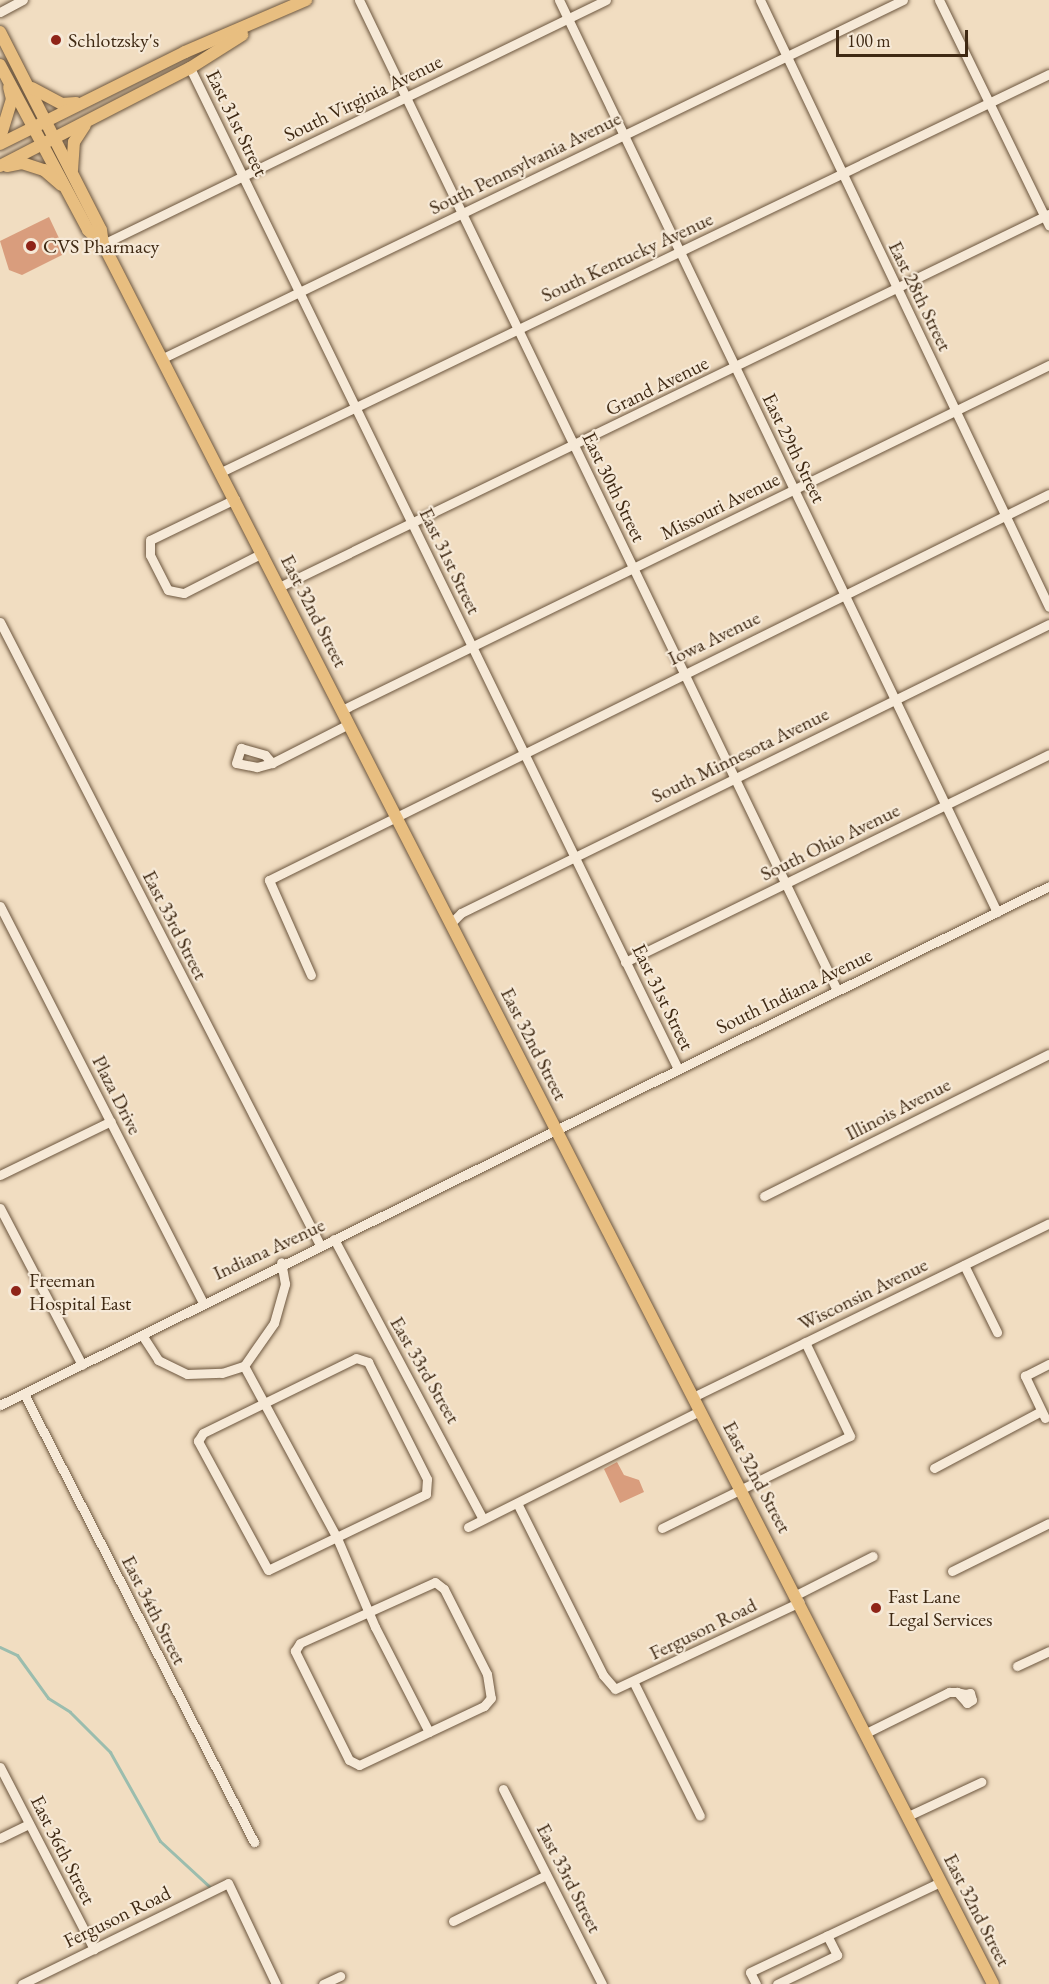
<!DOCTYPE html>
<style>
body{margin:0}
#map{position:relative;width:1049px;height:1984px;overflow:hidden;background:#f1ddc1;font-family:"EB Garamond",serif}
div>[style]{position:absolute}
.stream>*{height:3px;margin:-1.5px;padding:0 1.5px;transform-origin:1.5px;border-radius:1.5px;background:#9bbdae}
.building>*{inset:0;background:#d99d7d}
.roads{filter:drop-shadow(0 0 2px #6c563e) drop-shadow(0 0 2px #6c563e)}
.minor>*{height:9px;margin:-4.5px;padding:0 4.5px;transform-origin:4.5px;border-radius:4.5px;background:#f6e9d7}
.major>*{height:12px;margin:-6px;padding:0 6px;transform-origin:6px;border-radius:6px;background:#e8be80}
.dots>*{width:16px;height:16px;translate:-50% -50%;box-sizing:border-box;border:3px solid #f6e9d7;border-radius:50%}
span{translate:-50% -50%;white-space:nowrap;text-align:center;line-height:1.15;-webkit-text-stroke:4.5px #f6e9d7;paint-order:stroke}
.poi-label{font-size:20px;color:#3f2913}
.left{translate:0 -50%;text-align:left}
.street-label{font-size:20px;color:#3f2913}
.scale{position:absolute;left:836px;top:30px;width:132px;height:27px;box-sizing:border-box;border:3px solid #3f2913;border-top:0;padding-left:8px;font-size:18px;line-height:21px;white-space:nowrap;color:#3f2913;-webkit-text-stroke:4px #f6e9d7;paint-order:stroke}
</style>
<div id="map">
<div class="stream">
<div style="left:0;top:1647px;width:19px;rotate:25deg"></div>
<div style="left:17px;top:1655px;width:53px;rotate:54.2deg"></div>
<div style="left:48px;top:1698px;width:26px;rotate:32deg"></div>
<div style="left:70px;top:1712px;width:57px;rotate:45deg"></div>
<div style="left:110px;top:1752px;width:102px;rotate:60.7deg"></div>
<div style="left:160px;top:1841px;width:71px;rotate:42.7deg"></div>
</div>
<div class="building">
<div style="clip-path:polygon(49px 217px,66px 253px,22px 275px,9px 270px,0 241px)"></div>
<div style="clip-path:polygon(617px 1462px,624px 1475px,639px 1480px,644px 1492px,620px 1503px,604px 1469px)"></div>
</div>
<div class="roads">
<div class="minor">
<div style="left:359px;top:0;width:1099px;rotate:64.23deg"></div>
<div style="left:559px;top:0;width:1012px;rotate:64.35deg"></div>
<div style="left:760px;top:0;width:672px;rotate:64.54deg"></div>
<div style="left:939px;top:0;width:251px;rotate:64deg"></div>
<div style="left:0;top:12px;width:26px;rotate:-28deg"></div>
<div style="left:190px;top:68px;width:1114px;rotate:64.01deg"></div>
<div style="left:103px;top:244px;width:559px;rotate:-25.88deg"></div>
<div style="left:163px;top:358px;width:822px;rotate:-25.82deg"></div>
<div style="left:221px;top:472px;width:919px;rotate:-25.67deg"></div>
<div style="left:235px;top:499px;width:94px;rotate:154.2deg"></div>
<div style="left:150px;top:540px;width:15px;rotate:90deg"></div>
<div style="left:150px;top:555px;width:39px;rotate:63deg"></div>
<div style="left:168px;top:590px;width:16px;rotate:11deg"></div>
<div style="left:184px;top:593px;width:88px;rotate:-27.1deg"></div>
<div style="left:279px;top:587px;width:856px;rotate:-25.85deg"></div>
<div style="left:0;top:622px;width:700px;rotate:62.81deg"></div>
<div style="left:342px;top:710px;width:787px;rotate:-26.01deg"></div>
<div style="left:241px;top:748px;width:25px;rotate:16deg"></div>
<div style="left:265px;top:755px;width:11px;rotate:49deg"></div>
<div style="left:272px;top:763px;width:16px;rotate:165deg"></div>
<div style="left:257px;top:767px;width:21px;rotate:-169deg"></div>
<div style="left:236px;top:763px;width:16px;rotate:-72deg"></div>
<div style="left:272px;top:763px;width:86px;rotate:-26.9deg"></div>
<div style="left:0;top:906px;width:444px;rotate:62.9deg"></div>
<div style="left:451px;top:923px;width:14px;rotate:-45deg"></div>
<div style="left:461px;top:913px;width:655px;rotate:-26.17deg"></div>
<div style="left:625px;top:962px;width:472px;rotate:-26.1deg"></div>
<div style="left:311px;top:975px;width:104px;rotate:-113.9deg"></div>
<div style="left:269px;top:880px;width:870px;rotate:-26.33deg"></div>
<div style="left:0;top:1175px;width:123px;rotate:-25.9deg"></div>
<div style="left:764px;top:1196px;width:318px;rotate:-26.5deg"></div>
<div style="left:0;top:1208px;width:177px;rotate:62.4deg"></div>
<div style="left:334px;top:1239px;width:317px;rotate:62deg"></div>
<div style="left:964px;top:1265px;width:75px;rotate:63.8deg"></div>
<div style="left:142px;top:1335px;width:30px;rotate:57deg"></div>
<div style="left:158px;top:1360px;width:32px;rotate:26deg"></div>
<div style="left:187px;top:1374px;width:35px;rotate:-2deg"></div>
<div style="left:222px;top:1373px;width:23px;rotate:-18deg"></div>
<div style="left:244px;top:1366px;width:52px;rotate:-55.1deg"></div>
<div style="left:274px;top:1323px;width:41px;rotate:-74.2deg"></div>
<div style="left:285px;top:1284px;width:22px;rotate:-100deg"></div>
<div style="left:356px;top:1358px;width:13px;rotate:18deg"></div>
<div style="left:368px;top:1362px;width:131px;rotate:63.2deg"></div>
<div style="left:427px;top:1479px;width:15px;rotate:94deg"></div>
<div style="left:426px;top:1494px;width:175px;rotate:154.3deg"></div>
<div style="left:268px;top:1570px;width:147px;rotate:-118.5deg"></div>
<div style="left:198px;top:1441px;width:9px;rotate:-58deg"></div>
<div style="left:203px;top:1433px;width:170px;rotate:-26.1deg"></div>
<div style="left:244px;top:1366px;width:196px;rotate:61.6deg"></div>
<div style="left:337px;top:1538px;width:97px;rotate:66.9deg"></div>
<div style="left:375px;top:1627px;width:118px;rotate:62.8deg"></div>
<div style="left:24px;top:1394px;width:504px;rotate:62.82deg"></div>
<div style="left:693px;top:1397px;width:396px;rotate:-26deg"></div>
<div style="left:0;top:1405px;width:1170px;rotate:-26.32deg"></div>
<div style="left:1045px;top:1418px;width:47px;rotate:-115.5deg"></div>
<div style="left:1025px;top:1376px;width:27px;rotate:-27deg"></div>
<div style="left:934px;top:1468px;width:121px;rotate:-28deg"></div>
<div style="left:517px;top:1503px;width:192px;rotate:63.4deg"></div>
<div style="left:603px;top:1675px;width:18px;rotate:49deg"></div>
<div style="left:615px;top:1689px;width:204px;rotate:-25.2deg"></div>
<div style="left:468px;top:1527px;width:259px;rotate:-26.6deg"></div>
<div style="left:662px;top:1528px;width:209px;rotate:-26.1deg"></div>
<div style="left:850px;top:1436px;width:104px;rotate:-115.6deg"></div>
<div style="left:952px;top:1571px;width:108px;rotate:-26.3deg"></div>
<div style="left:435px;top:1582px;width:11px;rotate:38deg"></div>
<div style="left:444px;top:1589px;width:95px;rotate:63.2deg"></div>
<div style="left:487px;top:1674px;width:24px;rotate:81deg"></div>
<div style="left:491px;top:1698px;width:11px;rotate:131deg"></div>
<div style="left:484px;top:1706px;width:138px;rotate:154.7deg"></div>
<div style="left:359px;top:1765px;width:11px;rotate:-153deg"></div>
<div style="left:349px;top:1760px;width:122px;rotate:-116.4deg"></div>
<div style="left:295px;top:1651px;width:9px;rotate:-58deg"></div>
<div style="left:300px;top:1643px;width:148px;rotate:-24.3deg"></div>
<div style="left:796px;top:1595px;width:86px;rotate:-26.9deg"></div>
<div style="left:1017px;top:1666px;width:35px;rotate:-25deg"></div>
<div style="left:634px;top:1683px;width:148px;rotate:63.6deg"></div>
<div style="left:866px;top:1733px;width:93px;rotate:-26.3deg"></div>
<div style="left:949px;top:1692px;width:8px"></div>
<div style="left:957px;top:1692px;width:8px;rotate:14deg"></div>
<div style="left:965px;top:1694px;width:5px;rotate:-11deg"></div>
<div style="left:970px;top:1693px;width:7px;rotate:74deg"></div>
<div style="left:972px;top:1700px;width:6px;rotate:149deg"></div>
<div style="left:967px;top:1703px;width:15px;rotate:-132deg"></div>
<div style="left:0;top:1767px;width:205px;rotate:62.7deg"></div>
<div style="left:503px;top:1789px;width:219px;rotate:63.1deg"></div>
<div style="left:908px;top:1816px;width:81px;rotate:-25deg"></div>
<div style="left:0;top:1838px;width:32px;rotate:-26deg"></div>
<div style="left:453px;top:1921px;width:104px;rotate:-26.3deg"></div>
<div style="left:22px;top:1984px;width:229px;rotate:-26.1deg"></div>
<div style="left:228px;top:1883px;width:112px;rotate:64.6deg"></div>
<div style="left:323px;top:1984px;width:19px;rotate:-25deg"></div>
<div style="left:756px;top:1984px;width:13px;rotate:-117deg"></div>
<div style="left:750px;top:1972px;width:210px;rotate:-25.3deg"></div>
<div style="left:777px;top:1984px;width:67px;rotate:-25.8deg"></div>
<div style="left:837px;top:1955px;width:22px;rotate:-117deg"></div>
</div>
<div class="major">
<div style="left:0;top:32px;width:222px;rotate:63deg"></div>
<div style="left:101px;top:230px;width:14px;rotate:82deg"></div>
<div style="left:103px;top:244px;width:1954px;rotate:62.91deg"></div>
<div style="left:0;top:65px;width:187px;rotate:61.9deg"></div>
<div style="left:88px;top:230px;width:21px;rotate:43deg"></div>
<div style="left:32px;top:88px;width:34px;rotate:28deg"></div>
<div style="left:62px;top:104px;width:14px;rotate:-4deg"></div>
<div style="left:0;top:138px;width:41px;rotate:-72.9deg"></div>
<div style="left:12px;top:99px;width:12px;rotate:-104deg"></div>
<div style="left:0;top:144px;width:207px;rotate:-26.4deg"></div>
<div style="left:185px;top:52px;width:132px;rotate:-23.3deg"></div>
<div style="left:0;top:166px;width:214px;rotate:-27.3deg"></div>
<div style="left:190px;top:68px;width:62px;rotate:-32.4deg"></div>
<div style="left:7px;top:166px;width:15px;rotate:-11deg"></div>
<div style="left:22px;top:163px;width:23px;rotate:18deg"></div>
<div style="left:44px;top:170px;width:23px;rotate:41deg"></div>
<div style="left:72px;top:170px;width:28px;rotate:-86deg"></div>
<div style="left:74px;top:142px;width:20px;rotate:-57deg"></div>
</div>
</div>
<div class="dots">
<div style="left:56px;top:40px;background:#8f2418"></div>
<div style="left:31px;top:246px;background:#8f2418"></div>
<div style="left:16px;top:1291px;background:#8f2418"></div>
<div style="left:876px;top:1608px;background:#8f2418"></div>
</div>
<div class="poi-label">
<span class="left" style="left:68px;top:40px">Schlotzsky's</span>
<span class="left" style="left:43px;top:246px">CVS Pharmacy</span>
<span class="left" style="left:29px;top:1292px">Freeman<br>Hospital East</span>
<span class="left" style="left:888px;top:1608px">Fast Lane<br>Legal Services</span>
</div>
<div class="street-label">
<span style="left:363px;top:98px;rotate:-26deg">South Virginia Avenue</span>
<span style="left:237px;top:123px;rotate:64deg">East 31st Street</span>
<span style="left:525px;top:163px;rotate:-26deg">South Pennsylvania Avenue</span>
<span style="left:627px;top:257px;rotate:-25deg">South Kentucky Avenue</span>
<span style="left:920px;top:296px;rotate:64deg">East 28th Street</span>
<span style="left:657px;top:386px;rotate:-26deg">Grand Avenue</span>
<span style="left:794px;top:448px;rotate:64deg">East 29th Street</span>
<span style="left:614px;top:487px;rotate:64deg">East 30th Street</span>
<span style="left:720px;top:506px;rotate:-26deg">Missouri Avenue</span>
<span style="left:450px;top:561px;rotate:64deg">East 31st Street</span>
<span style="left:314px;top:611px;rotate:63deg">East 32nd Street</span>
<span style="left:714px;top:638px;rotate:-26deg">Iowa Avenue</span>
<span style="left:740px;top:755px;rotate:-26deg">South Minnesota Avenue</span>
<span style="left:830px;top:842px;rotate:-26deg">South Ohio Avenue</span>
<span style="left:175px;top:925px;rotate:63deg">East 33rd Street</span>
<span style="left:794px;top:991px;rotate:-26deg">South Indiana Avenue</span>
<span style="left:663px;top:997px;rotate:64deg">East 31st Street</span>
<span style="left:534px;top:1044px;rotate:63deg">East 32nd Street</span>
<span style="left:117px;top:1095px;rotate:63deg">Plaza Drive</span>
<span style="left:898px;top:1109px;rotate:-27deg">Illinois Avenue</span>
<span style="left:269px;top:1249px;rotate:-25deg">Indiana Avenue</span>
<span style="left:863px;top:1294px;rotate:-26deg">Wisconsin Avenue</span>
<span style="left:425px;top:1370px;rotate:60deg">East 33rd Street</span>
<span style="left:757px;top:1477px;rotate:62deg">East 32nd Street</span>
<span style="left:154px;top:1610px;rotate:63deg">East 34th Street</span>
<span style="left:703px;top:1629px;rotate:-26deg">Ferguson Road</span>
<span style="left:63px;top:1850px;rotate:63deg">East 36th Street</span>
<span style="left:569px;top:1878px;rotate:63deg">East 33rd Street</span>
<span style="left:977px;top:1910px;rotate:63deg">East 32nd Street</span>
<span style="left:117px;top:1917px;rotate:-26deg">Ferguson Road</span>
</div>
<div class="scale">100 m</div>
</div>
